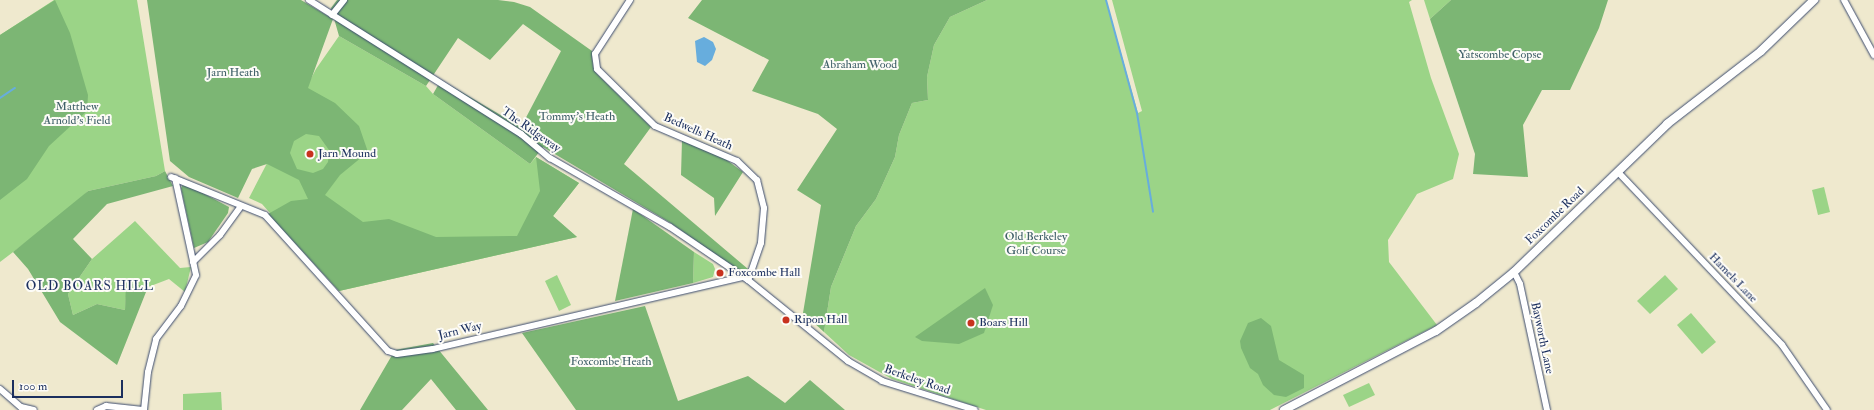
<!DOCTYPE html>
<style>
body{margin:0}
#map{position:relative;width:1874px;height:410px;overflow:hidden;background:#efe9ce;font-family:"IM FELL Double Pica",serif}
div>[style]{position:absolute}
.green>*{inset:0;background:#9bd487}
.forest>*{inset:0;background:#7cb674}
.water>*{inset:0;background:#67addd}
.stream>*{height:2px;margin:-1px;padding:0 1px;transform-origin:1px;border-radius:1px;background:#67addd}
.roads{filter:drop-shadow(0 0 1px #3b4b6f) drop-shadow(0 0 1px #3b4b6f)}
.minor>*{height:6px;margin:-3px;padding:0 3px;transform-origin:3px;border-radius:3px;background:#fff}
.tertiary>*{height:8px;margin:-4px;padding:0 4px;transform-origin:4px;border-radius:4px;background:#fff}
.dots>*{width:11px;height:11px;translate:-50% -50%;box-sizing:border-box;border:2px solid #fdfcf7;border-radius:50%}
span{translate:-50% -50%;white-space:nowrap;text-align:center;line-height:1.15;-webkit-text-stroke:4px #fdfcf7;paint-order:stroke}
.park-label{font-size:12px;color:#41616a}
.street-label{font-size:12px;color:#1b2f5e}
.poi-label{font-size:12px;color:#1b2f5e}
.left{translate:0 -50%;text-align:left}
.neighbourhood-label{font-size:13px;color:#1b2f5e;letter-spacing:1px}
.scale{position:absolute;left:12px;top:380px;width:111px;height:18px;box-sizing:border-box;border:2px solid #1b2f5e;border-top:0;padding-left:5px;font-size:12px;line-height:14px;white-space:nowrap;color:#1b2f5e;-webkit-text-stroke:3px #fdfcf7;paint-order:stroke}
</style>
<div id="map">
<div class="green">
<div style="clip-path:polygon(54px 0,137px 0,165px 171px,156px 176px,88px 191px,71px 208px,0 262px,0 35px)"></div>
<div style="clip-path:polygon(987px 0,1106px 0,1138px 113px,1142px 111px,1112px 0,1412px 0,1409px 2px,1431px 78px,1459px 154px,1453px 179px,1417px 194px,1388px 240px,1389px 262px,1437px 325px,1270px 410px,986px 410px,892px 379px,849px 355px,824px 332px,831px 287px,856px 226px,876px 199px,895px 157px,899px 135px,912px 103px,928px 100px,927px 77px,934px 45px,950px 17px)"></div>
<div style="clip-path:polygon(1424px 0,1451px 0,1430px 19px)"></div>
<div style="clip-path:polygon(339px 36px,426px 86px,433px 94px,530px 164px,536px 157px,579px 183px,553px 216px,577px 237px,339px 291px,262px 204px,249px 198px,316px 69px)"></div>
<div style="clip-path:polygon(1824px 187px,1830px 212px,1818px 215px,1812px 190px)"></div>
<div style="clip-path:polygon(135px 221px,180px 268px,191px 267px,185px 292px,169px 279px,148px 287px,127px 282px,125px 310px,97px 304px,73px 315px,68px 294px,92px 259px)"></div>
<div style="clip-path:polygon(694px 252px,713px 264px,715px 269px,713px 277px,693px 283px)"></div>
<div style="clip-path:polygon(557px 275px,571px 305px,559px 311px,545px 281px)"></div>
<div style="clip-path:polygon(1665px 275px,1678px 289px,1650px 314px,1637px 301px)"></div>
<div style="clip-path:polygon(1691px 313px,1716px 342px,1702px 354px,1677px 325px)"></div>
<div style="clip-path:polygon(1369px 383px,1375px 395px,1349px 407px,1343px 395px)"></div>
<div style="clip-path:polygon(221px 392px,222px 410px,183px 410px,183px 394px)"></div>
</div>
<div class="forest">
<div style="clip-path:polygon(55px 0,70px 33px,88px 95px,87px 111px,49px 146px,27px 179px,0 200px,0 35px)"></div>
<div style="clip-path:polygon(evenodd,147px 0,301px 0,333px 19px,308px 88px,335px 103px,359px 126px,368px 152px,340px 175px,325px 195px,363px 222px,389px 219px,436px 237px,517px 236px,540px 191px,536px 157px,579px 183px,553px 216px,577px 237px,339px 291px,268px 214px,291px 201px,308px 199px,299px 180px,267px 164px,252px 169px,238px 198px,189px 177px,170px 161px,147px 0,306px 134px,319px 136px,329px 150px,328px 162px,323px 169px,313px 173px,297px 169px,290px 153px,294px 141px,306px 134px)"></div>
<div style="clip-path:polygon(337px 0,498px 0,514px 2px,530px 7px,592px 51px,593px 67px,596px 73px,651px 127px,624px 164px,748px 269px,742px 273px,669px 222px,543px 147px,530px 164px,433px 94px,441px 80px,521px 127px,561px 51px,523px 24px,490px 60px,458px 38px,426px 86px,339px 36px,331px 8px)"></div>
<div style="clip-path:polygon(702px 0,987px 0,950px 17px,934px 45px,927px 77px,928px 100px,912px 103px,899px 135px,895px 157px,876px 199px,856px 226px,831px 287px,824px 332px,803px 313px,821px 205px,797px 190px,837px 129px,818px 114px,752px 91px,769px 60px,688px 18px)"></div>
<div style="clip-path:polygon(1451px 0,1608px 0,1599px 28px,1570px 90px,1542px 90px,1523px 125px,1528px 177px,1473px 174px,1475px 154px,1430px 19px)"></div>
<div style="clip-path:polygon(682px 140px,724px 158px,743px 172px,715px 216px,714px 198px,681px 175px)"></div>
<div style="clip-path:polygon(165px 171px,173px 186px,107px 204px,73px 239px,92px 259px,68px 294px,73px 315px,97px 304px,125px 310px,126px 282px,148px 287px,117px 365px,60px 322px,28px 269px,13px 252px,88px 191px,156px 176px)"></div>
<div style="clip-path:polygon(184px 183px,229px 207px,228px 213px,208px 242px,194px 248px,181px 188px)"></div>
<div style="clip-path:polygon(633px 209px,694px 252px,693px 283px,615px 301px)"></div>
<div style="clip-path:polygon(985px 288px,993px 305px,984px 333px,959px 344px,922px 341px,915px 337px)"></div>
<div style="clip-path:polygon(645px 306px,678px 401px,748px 376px,785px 403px,810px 380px,845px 410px,576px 410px,522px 333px)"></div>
<div style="clip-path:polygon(1261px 318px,1271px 326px,1279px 360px,1304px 375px,1304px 388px,1286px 397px,1274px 395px,1263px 385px,1258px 374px,1250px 368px,1241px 348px,1240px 341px,1248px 323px)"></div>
<div style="clip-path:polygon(433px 343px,488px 410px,456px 410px,431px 379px,402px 410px,360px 410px,395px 350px)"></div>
</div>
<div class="water">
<div style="clip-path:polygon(704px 37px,713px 42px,716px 49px,712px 60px,705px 66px,697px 62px,695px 41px)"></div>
</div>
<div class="stream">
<div style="left:1106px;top:0;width:117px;rotate:74.7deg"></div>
<div style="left:1137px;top:113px;width:100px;rotate:80.8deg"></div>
<div style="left:0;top:98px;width:18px;rotate:-34deg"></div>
</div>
<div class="roads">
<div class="minor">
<div style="left:309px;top:0;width:251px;rotate:32.3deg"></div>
<div style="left:521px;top:134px;width:38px;rotate:40deg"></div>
<div style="left:550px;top:158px;width:138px;rotate:29.9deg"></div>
<div style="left:670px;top:227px;width:94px;rotate:34.2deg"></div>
<div style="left:748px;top:280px;width:129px;rotate:39deg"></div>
<div style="left:848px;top:361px;width:39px;rotate:30deg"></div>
<div style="left:882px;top:381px;width:97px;rotate:17.3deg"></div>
<div style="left:630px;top:0;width:64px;rotate:122.9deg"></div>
<div style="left:595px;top:54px;width:15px;rotate:82deg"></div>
<div style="left:597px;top:69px;width:81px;rotate:44.5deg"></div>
<div style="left:655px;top:126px;width:89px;rotate:23.1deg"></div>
<div style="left:737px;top:161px;width:28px;rotate:44deg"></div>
<div style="left:757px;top:180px;width:29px;rotate:76deg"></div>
<div style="left:764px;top:208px;width:35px;rotate:95deg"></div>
<div style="left:761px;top:243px;width:39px;rotate:109deg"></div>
<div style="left:1844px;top:0;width:63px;rotate:61.4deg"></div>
<div style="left:332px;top:15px;width:19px;rotate:-51deg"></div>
<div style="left:1618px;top:172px;width:238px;rotate:46.5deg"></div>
<div style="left:1782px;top:345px;width:79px;rotate:55.3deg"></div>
<div style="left:171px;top:177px;width:101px;rotate:22deg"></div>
<div style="left:265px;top:215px;width:183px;rotate:47.9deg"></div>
<div style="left:388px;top:351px;width:9px;rotate:18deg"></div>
<div style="left:397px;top:354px;width:36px;rotate:-8deg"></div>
<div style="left:433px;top:349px;width:317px;rotate:-13.1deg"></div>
<div style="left:193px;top:262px;width:38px;rotate:-45deg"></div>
<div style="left:220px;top:235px;width:34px;rotate:-54deg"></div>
<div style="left:1514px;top:272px;width:13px;rotate:63deg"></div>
<div style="left:1520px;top:284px;width:129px;rotate:77.9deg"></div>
<div style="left:0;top:389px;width:28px;rotate:41deg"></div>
<div style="left:21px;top:407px;width:13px;rotate:13deg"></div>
<div style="left:97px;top:410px;width:10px;rotate:-24deg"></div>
<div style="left:106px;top:406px;width:37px;rotate:6deg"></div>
<div style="left:144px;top:410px;width:38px;rotate:-84deg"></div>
<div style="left:148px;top:372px;width:34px;rotate:-76deg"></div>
<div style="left:156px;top:339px;width:41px;rotate:-52.9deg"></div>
<div style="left:181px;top:306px;width:34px;rotate:-64deg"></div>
<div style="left:196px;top:275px;width:99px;rotate:-102.2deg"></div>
</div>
<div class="tertiary">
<div style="left:1284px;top:410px;width:171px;rotate:-27.5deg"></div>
<div style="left:1436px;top:331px;width:49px;rotate:-35deg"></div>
<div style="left:1476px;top:303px;width:49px;rotate:-39.2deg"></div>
<div style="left:1514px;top:272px;width:213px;rotate:-44deg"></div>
<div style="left:1667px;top:124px;width:119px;rotate:-37.8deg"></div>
<div style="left:1761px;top:51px;width:74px;rotate:-43.9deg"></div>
</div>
</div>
<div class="dots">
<div style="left:310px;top:154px;background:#c8321e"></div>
<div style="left:720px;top:273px;background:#c8321e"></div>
<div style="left:786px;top:320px;background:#c8321e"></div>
<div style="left:971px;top:323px;background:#c8321e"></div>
</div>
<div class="park-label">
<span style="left:1500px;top:55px">Yatscombe Copse</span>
<span style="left:860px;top:65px">Abraham Wood</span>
<span style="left:233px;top:73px">Jarn Heath</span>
<span style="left:77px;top:114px">Matthew<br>Arnold's Field</span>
<span style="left:577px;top:117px">Tommy's Heath</span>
<span style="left:1036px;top:244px">Old Berkeley<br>Golf Course</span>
<span style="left:611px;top:362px">Foxcombe Heath</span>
</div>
<div class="street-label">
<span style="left:531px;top:130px;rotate:35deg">The Ridgeway</span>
<span style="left:698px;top:132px;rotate:24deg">Bedwells Heath</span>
<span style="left:1555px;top:216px;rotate:-44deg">Foxcombe Road</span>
<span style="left:1733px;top:278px;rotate:46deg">Hamels Lane</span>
<span style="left:460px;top:331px;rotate:-13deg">Jarn Way</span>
<span style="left:1542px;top:338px;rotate:78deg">Bayworth Lane</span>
<span style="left:917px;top:380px;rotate:19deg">Berkeley Road</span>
</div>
<div class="poi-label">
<span class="left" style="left:318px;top:154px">Jarn Mound</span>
<span class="left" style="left:728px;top:273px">Foxcombe Hall</span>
<span class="left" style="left:794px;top:320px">Ripon Hall</span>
<span class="left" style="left:979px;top:323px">Boars Hill</span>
</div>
<div class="neighbourhood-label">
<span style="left:90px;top:286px">OLD BOARS HILL</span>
</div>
<div class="scale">100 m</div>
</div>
